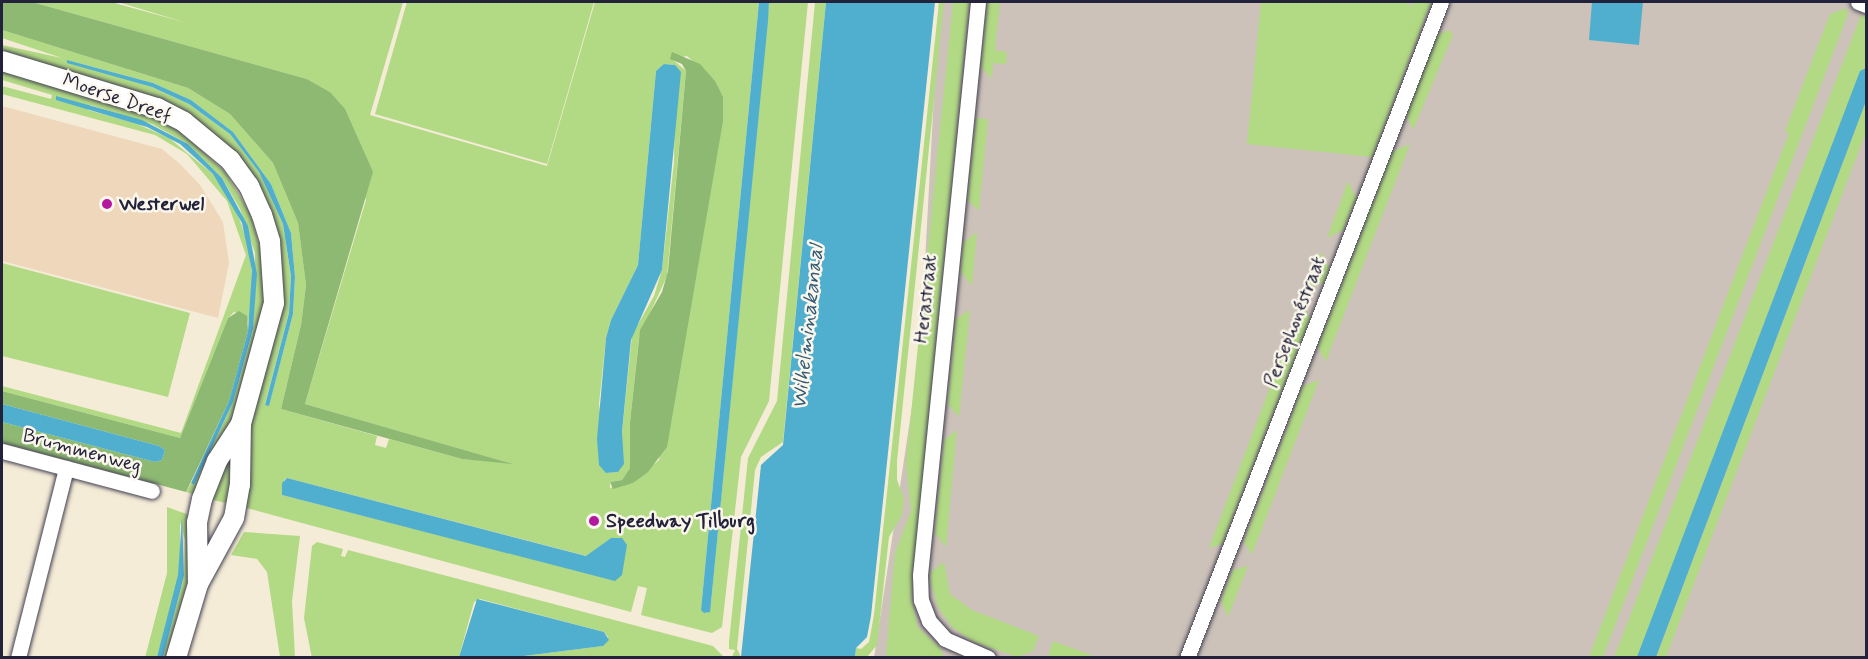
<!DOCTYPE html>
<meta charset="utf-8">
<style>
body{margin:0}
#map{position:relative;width:1868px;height:659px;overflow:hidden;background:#f5ecd7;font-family:Mynerve,sans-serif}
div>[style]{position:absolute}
.built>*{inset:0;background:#eed7bb}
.industrial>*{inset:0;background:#ccc2b9}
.green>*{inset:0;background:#b2d984}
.forest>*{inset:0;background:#8db972}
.water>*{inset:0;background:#50afce}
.roads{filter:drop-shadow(0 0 2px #424052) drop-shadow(0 0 2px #424052)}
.minor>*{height:15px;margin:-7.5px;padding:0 7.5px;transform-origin:7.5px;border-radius:7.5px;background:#fff}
.tertiary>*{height:20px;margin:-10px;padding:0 10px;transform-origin:10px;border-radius:10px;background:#fff}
.dots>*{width:16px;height:16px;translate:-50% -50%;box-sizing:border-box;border:3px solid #fbf7ec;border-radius:50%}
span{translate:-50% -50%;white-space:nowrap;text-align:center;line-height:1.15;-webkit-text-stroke:5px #fbf7ec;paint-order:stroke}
.street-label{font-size:20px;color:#22223b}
.poi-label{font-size:20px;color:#22223b;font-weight:700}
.left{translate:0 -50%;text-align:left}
.water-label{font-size:21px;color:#345a76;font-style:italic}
.frame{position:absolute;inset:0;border:3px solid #22223b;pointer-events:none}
</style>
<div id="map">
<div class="built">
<div style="clip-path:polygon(2px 106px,162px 149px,180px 164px,200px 185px,223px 222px,229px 263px,218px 318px,2px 261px)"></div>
</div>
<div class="industrial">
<div style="clip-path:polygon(939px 2px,1866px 2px,1866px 657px,874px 658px,920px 354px)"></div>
</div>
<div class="green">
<div style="clip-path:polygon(evenodd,32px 2px,111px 2px,187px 23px,118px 2px,403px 2px,370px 115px,547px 166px,595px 2px,759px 2px,701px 610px,707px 613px,711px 603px,769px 2px,808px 2px,769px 401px,741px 457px,722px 627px,712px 633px,641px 615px,647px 588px,638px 586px,631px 612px,243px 507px,251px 419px,283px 296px,279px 245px,255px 180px,231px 148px,191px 115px,151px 96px,2px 53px,2px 45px,62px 58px,2px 38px,2px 30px,188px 88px,230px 114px,273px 163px,298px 223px,306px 285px,301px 325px,281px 409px,377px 436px,375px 445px,386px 448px,389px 439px,462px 459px,505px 462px,305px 404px,366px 200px,330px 92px,307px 79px,32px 2px,687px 56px,715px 81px,659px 460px,633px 483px,610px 488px,610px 482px,622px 480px,630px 468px,630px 422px,639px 337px,667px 276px,686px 71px,672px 59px,687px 56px,32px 2px,67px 60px,153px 83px,191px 100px,233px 132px,271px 184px,291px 233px,295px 277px,293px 314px,269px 405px,265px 404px,289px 313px,291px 276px,283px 224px,259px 172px,230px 134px,189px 104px,152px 87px,67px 60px,32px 2px,665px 64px,675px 65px,674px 162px,662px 270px,654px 296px,632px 335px,618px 472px,607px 473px,599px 404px,606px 338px,611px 320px,638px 265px,656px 71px,665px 64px,32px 2px,287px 478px,587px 556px,611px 538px,622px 538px,615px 580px,282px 495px,284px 480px,287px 478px)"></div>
<div style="clip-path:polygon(407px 2px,594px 2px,547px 164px,375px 114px)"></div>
<div style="clip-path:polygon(815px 2px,826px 2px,783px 442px,761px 457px,755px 470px,737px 649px,741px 657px,732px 657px,735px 650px,729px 649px,729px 642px,748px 458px,777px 401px)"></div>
<div style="clip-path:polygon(939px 2px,944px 2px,897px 461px,897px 480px,904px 499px,902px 515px,889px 537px,877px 645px,867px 657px,855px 658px,856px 648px,861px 649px,869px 642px,874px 615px)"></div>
<div style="clip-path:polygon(953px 2px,969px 2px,911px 597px,918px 627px,940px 648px,944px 657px,886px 657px,895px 553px,911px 511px,906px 463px)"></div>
<div style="clip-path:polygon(987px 2px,1000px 2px,995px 50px,1007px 52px,1006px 64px,993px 63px,992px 79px,981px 67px)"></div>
<div style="clip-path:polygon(1261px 2px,1408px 2px,1411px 7px,1414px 2px,1431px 2px,1372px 157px,1247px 144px)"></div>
<div style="clip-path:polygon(1846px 8px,1848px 14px,1603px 657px,1589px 657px,1789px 133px,1785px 131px,1830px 14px)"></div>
<div style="clip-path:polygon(1861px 15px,1866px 16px,1866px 68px,1637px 657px,1614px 658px)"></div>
<div style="clip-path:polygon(1449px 30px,1453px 35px,1413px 130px,1406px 115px,1437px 35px)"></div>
<div style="clip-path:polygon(2px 71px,138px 110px,178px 129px,225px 172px,250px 213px,261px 251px,264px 303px,235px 415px,196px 495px,186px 492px,191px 483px,194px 485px,233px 402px,253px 330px,255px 253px,240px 209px,222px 178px,188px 144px,152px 124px,90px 105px,88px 110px,135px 123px,169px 138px,213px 174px,237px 212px,249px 247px,253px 283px,248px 324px,246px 316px,234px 312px,228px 318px,180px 438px,2px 391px,2px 386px,181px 433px,246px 255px,227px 201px,187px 154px,155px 135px,2px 94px,2px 86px,51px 99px,52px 95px,2px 80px)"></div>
<div style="clip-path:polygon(1866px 101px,1866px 132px,1666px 657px,1656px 658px)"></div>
<div style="clip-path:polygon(976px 118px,988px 119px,979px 211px,968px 200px)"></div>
<div style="clip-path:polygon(1410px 144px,1326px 361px,1325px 361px,1318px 347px,1392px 152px)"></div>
<div style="clip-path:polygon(1348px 181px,1356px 198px,1343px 230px,1327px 238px)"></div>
<div style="clip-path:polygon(977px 232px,972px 285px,971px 285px,961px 272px,963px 243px)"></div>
<div style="clip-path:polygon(1321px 252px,1329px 268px,1324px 282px,1308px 289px)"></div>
<div style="clip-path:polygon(2px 263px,190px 313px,168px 397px,2px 356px)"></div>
<div style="clip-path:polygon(1302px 303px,1310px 318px,1222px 544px,1209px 548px)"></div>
<div style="clip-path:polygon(970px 310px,959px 417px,948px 404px,956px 319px)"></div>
<div style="clip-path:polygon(1319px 380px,1253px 552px,1252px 555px,1244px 542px,1303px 386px)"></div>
<div style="clip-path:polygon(957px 430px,957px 429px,946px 547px,935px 533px,944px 440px)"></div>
<div style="clip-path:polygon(226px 462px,234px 465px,229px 504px,210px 499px)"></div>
<div style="clip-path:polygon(167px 507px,192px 516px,190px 573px,167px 657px,163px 657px,184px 576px,185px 540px,180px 522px,180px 565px,174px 598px,157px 657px,145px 658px,167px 573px)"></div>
<div style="clip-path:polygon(244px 532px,300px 536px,292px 601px,295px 657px,280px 657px,267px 572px,257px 559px,231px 555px)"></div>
<div style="clip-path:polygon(317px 542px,343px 549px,341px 556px,345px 557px,348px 550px,713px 646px,724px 657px,516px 657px,603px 646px,608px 637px,604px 632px,480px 599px,474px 602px,459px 657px,312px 658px,304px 618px,312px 546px)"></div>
<div style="clip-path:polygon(944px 562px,950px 594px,972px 610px,1039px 636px,1033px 651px,1017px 657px,972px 641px,952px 627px,938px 607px,931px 584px,931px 572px)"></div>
<div style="clip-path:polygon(1248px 566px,1228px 617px,1221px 601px,1233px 570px)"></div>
<div style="clip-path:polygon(1053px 641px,1091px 655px,1090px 657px,1048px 657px)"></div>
</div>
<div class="forest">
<div style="clip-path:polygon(2px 2px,32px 2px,307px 79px,330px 92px,345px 109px,373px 172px,305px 404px,513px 464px,462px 459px,281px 409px,301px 325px,306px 285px,298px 223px,273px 163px,230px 114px,188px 88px,2px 30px)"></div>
<div style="clip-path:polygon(672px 52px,700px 64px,715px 81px,723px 97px,723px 121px,667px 447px,648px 472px,633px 483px,613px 489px,610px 482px,622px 480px,630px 468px,630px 422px,640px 330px,662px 292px,668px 271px,686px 71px,682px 64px,670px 59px)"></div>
<div style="clip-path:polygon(239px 311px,247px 316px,248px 331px,238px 368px,229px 401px,186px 492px,2px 443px,2px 422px,155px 462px,162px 460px,165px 450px,159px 446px,2px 404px,2px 391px,180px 438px,228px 318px)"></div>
</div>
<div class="water">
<div style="clip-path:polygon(759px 2px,769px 2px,768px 21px,711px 603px,710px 612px,704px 613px,701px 610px)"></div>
<div style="clip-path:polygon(826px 2px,935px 2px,871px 616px,867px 637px,856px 648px,855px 657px,741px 657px,761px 465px,783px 445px)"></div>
<div style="clip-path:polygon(1592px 2px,1643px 2px,1639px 45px,1589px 40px)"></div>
<div style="clip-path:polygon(67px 60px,153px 83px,191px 100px,233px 132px,271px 184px,291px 233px,295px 277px,293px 314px,269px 406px,265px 405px,289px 313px,291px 276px,283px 224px,259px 172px,230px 134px,189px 104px,152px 87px,67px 63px)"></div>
<div style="clip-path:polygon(664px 64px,675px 65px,681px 72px,662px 270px,631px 340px,622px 432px,624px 464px,618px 472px,606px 473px,599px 465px,597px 439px,606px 338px,611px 320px,638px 265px,656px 71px)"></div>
<div style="clip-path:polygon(1866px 68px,1866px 101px,1656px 657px,1637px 657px,1860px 71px)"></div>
<div style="clip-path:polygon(56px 96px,142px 120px,188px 144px,222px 178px,248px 226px,257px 274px,253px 329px,233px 402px,194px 485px,191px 483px,229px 401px,248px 331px,252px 271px,242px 223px,213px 174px,180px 144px,147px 127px,56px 100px)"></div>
<div style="clip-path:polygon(2px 404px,159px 446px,165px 450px,162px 460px,155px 462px,2px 422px)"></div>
<div style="clip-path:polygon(287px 478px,586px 556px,611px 538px,622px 538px,627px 545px,622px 575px,615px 581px,282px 495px,282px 483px)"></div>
<div style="clip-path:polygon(182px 517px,184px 576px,163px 657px,157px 657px,178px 575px)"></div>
<div style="clip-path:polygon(477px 599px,604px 632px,609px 640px,603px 646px,516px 657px,459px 657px)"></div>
</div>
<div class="roads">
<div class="minor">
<div style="left:978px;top:2px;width:576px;rotate:95.78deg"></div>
<div style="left:920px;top:575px;width:25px;rotate:88deg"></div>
<div style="left:921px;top:600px;width:22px;rotate:69deg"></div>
<div style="left:929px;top:621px;width:24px;rotate:48deg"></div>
<div style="left:945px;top:639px;width:47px;rotate:23.8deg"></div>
<div style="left:1858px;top:2px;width:9px;rotate:21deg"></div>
<div style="left:2px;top:451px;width:155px;rotate:14.9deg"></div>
<div style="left:18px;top:658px;width:196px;rotate:-75.8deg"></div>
<div style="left:1187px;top:658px;width:703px;rotate:-68.83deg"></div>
</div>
<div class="tertiary">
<div style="left:2px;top:61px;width:162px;rotate:16.9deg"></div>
<div style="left:157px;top:108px;width:30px;rotate:27deg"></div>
<div style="left:184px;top:122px;width:60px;rotate:39.6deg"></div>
<div style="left:230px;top:160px;width:32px;rotate:54deg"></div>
<div style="left:249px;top:186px;width:32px;rotate:66deg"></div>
<div style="left:262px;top:215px;width:28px;rotate:73deg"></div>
<div style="left:270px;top:242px;width:61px;rotate:86.2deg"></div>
<div style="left:274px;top:303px;width:125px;rotate:105.3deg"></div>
<div style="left:241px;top:424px;width:44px;rotate:123deg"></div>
<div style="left:217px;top:461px;width:41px;rotate:111.5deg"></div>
<div style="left:202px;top:499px;width:24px;rotate:102deg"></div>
<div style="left:197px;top:522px;width:62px;rotate:89.1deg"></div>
<div style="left:176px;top:658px;width:77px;rotate:-73.4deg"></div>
<div style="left:198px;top:584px;width:75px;rotate:-61.4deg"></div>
<div style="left:234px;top:518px;width:34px;rotate:-80deg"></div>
<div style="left:240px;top:485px;width:61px;rotate:-89.1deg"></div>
</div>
</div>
<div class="dots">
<div style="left:107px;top:204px;background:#b5179e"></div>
<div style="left:594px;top:521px;background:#b5179e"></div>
</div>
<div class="street-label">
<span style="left:117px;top:98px;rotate:19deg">Moerse Dreef</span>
<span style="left:926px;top:299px;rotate:-84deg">Herastraat</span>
<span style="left:1295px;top:322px;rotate:-69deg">Persephonéstraat</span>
<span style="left:82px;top:451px;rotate:15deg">Brummenweg</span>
</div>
<div class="poi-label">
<span class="left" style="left:119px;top:204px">Westerwel</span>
<span class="left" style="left:606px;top:521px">Speedway Tilburg</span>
</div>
<div class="water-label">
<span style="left:808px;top:327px;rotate:-84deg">Wilhelminakanaal</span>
</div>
<div class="frame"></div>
</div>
